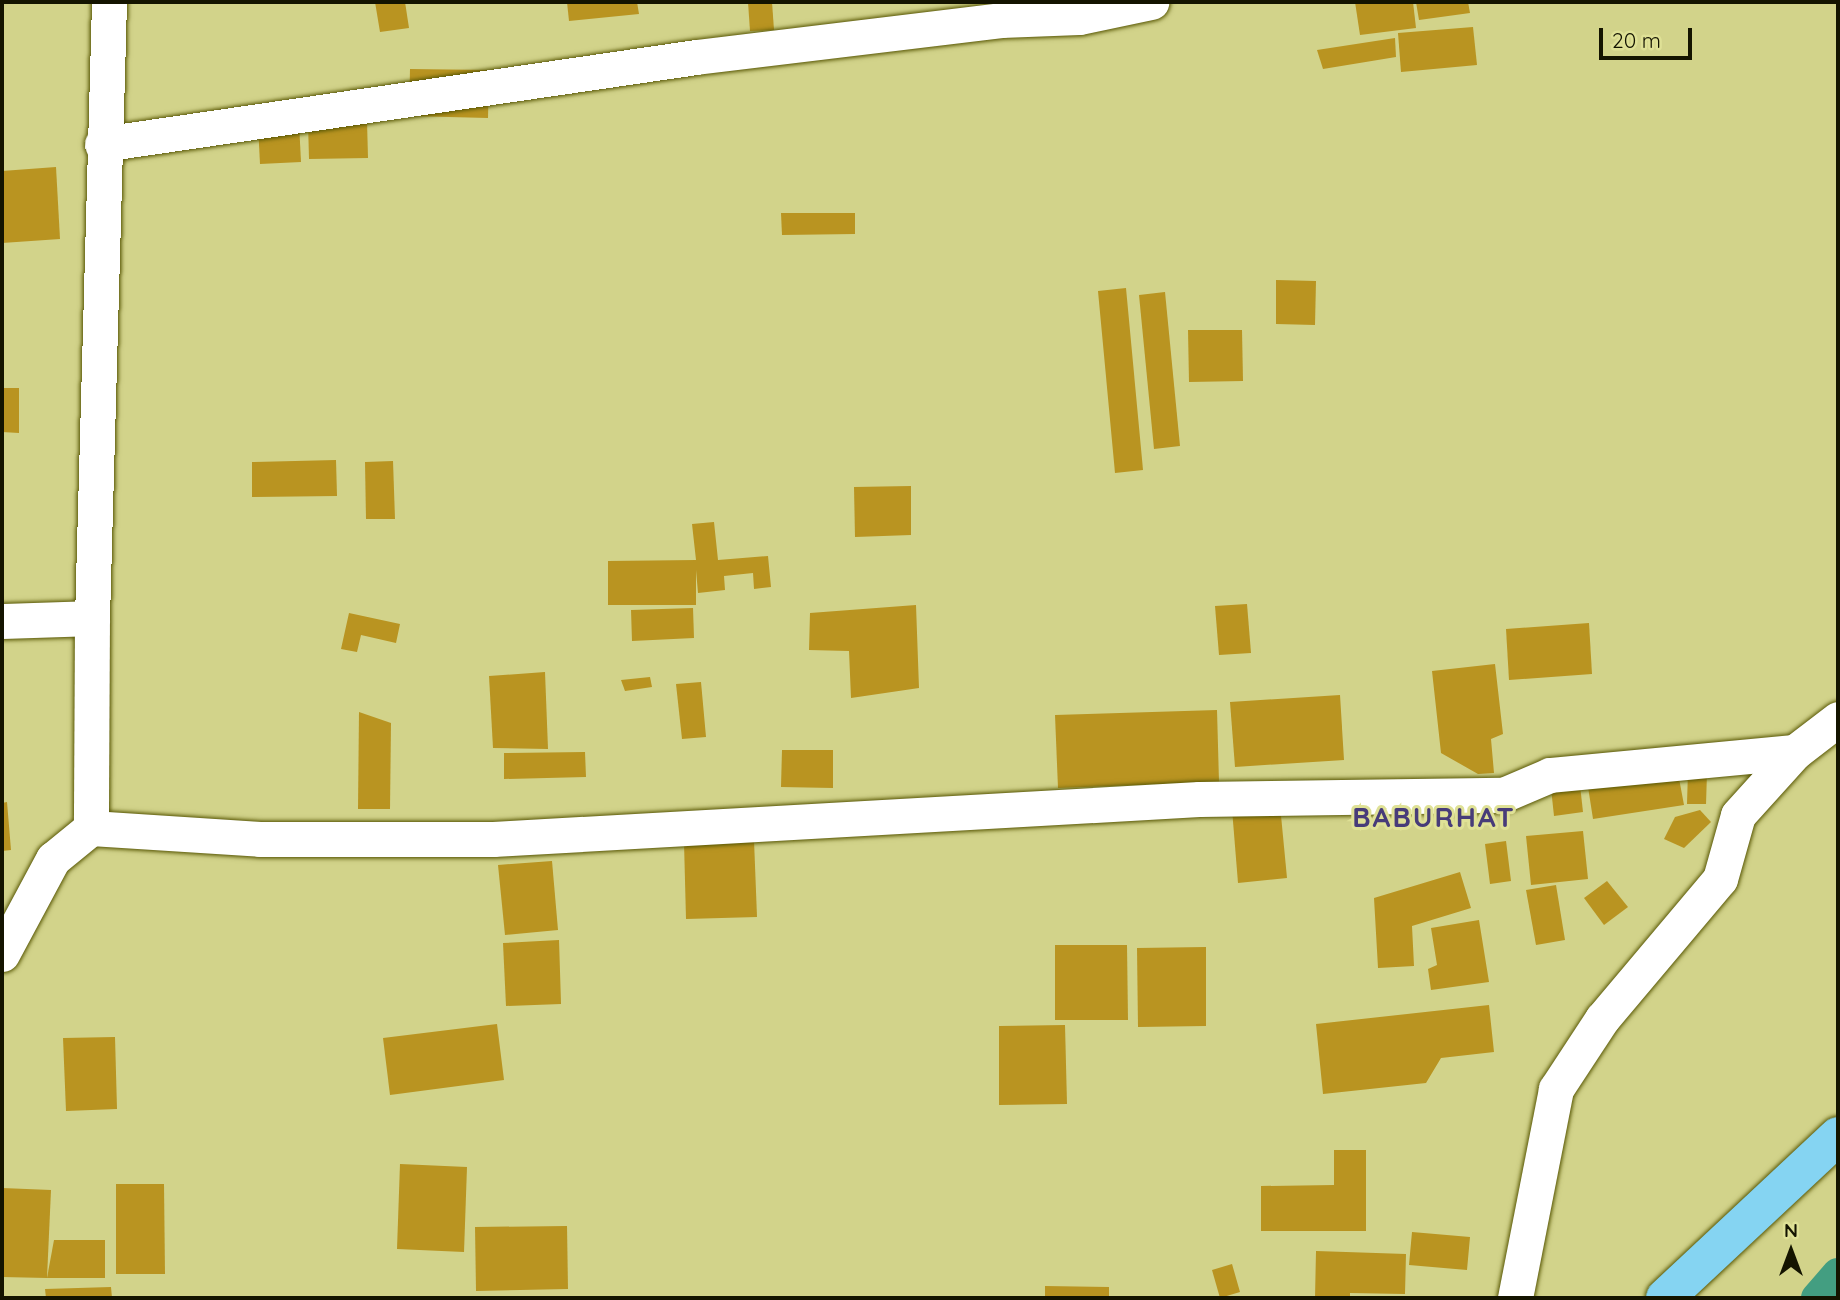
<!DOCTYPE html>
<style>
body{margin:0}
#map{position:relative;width:1840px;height:1300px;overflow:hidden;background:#d2d38a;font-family:Quicksand,sans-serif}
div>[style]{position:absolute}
.canal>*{height:32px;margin:-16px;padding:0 16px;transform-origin:16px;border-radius:16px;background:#439e81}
.building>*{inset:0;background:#b99421}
.roads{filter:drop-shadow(0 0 2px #585704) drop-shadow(0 0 2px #585704)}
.street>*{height:35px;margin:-17.5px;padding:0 17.5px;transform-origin:17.5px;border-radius:17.5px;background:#fff}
.primary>*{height:38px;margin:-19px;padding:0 19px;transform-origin:19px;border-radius:19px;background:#85d4f2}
span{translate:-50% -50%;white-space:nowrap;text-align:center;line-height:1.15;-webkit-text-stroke:6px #dfe196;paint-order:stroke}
.district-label{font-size:28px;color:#473c79;font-weight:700;letter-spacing:2px}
.frame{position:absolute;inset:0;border:4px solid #141400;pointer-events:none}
.north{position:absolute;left:1756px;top:1216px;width:70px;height:70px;-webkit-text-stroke:5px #dfe196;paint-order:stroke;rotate:0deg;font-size:19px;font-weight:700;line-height:28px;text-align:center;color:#141400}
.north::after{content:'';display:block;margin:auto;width:24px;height:32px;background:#141400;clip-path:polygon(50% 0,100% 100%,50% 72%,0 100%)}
.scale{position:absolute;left:1599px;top:28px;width:93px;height:32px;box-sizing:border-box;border:4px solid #141400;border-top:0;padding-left:9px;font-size:21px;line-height:24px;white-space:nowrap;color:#141400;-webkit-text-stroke:5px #dfe196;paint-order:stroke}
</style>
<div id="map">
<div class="canal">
<div style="left:1817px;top:1298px;width:32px;rotate:-49deg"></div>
</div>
<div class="building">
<div style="clip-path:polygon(375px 2px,405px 2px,409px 28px,380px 32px)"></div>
<div style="clip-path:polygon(567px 2px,637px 2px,639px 14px,569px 21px)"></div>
<div style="clip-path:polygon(748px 2px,772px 2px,774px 30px,750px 31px)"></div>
<div style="clip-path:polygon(1355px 2px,1413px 2px,1416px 28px,1360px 35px)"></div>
<div style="clip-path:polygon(1416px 2px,1468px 2px,1470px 13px,1419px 20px)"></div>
<div style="clip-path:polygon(1473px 27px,1477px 65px,1401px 72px,1398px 33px)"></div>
<div style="clip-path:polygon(1395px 38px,1396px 57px,1323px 69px,1317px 50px)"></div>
<div style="clip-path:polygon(410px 69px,489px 70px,488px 118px,409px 116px)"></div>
<div style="clip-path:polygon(367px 121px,368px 158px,309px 159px,308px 122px)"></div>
<div style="clip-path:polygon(299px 123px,301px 162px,260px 164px,258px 125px)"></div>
<div style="clip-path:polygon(56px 167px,60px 239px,2px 243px,2px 171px)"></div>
<div style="clip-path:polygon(781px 213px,855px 213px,855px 234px,782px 235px)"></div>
<div style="clip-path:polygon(1276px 280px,1316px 281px,1315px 325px,1276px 324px)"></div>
<div style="clip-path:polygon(1126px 288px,1143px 470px,1115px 473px,1098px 291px)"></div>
<div style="clip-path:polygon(1165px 292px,1180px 446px,1154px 449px,1139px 295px)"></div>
<div style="clip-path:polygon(1188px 330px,1242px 330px,1243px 381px,1189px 382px)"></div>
<div style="clip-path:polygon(2px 388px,19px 388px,19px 433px,2px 432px)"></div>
<div style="clip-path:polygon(336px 460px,337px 496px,252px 497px,252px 462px)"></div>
<div style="clip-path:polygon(393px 461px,395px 519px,366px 519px,365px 462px)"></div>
<div style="clip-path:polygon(911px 486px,911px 535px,855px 537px,854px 487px)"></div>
<div style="clip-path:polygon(714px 522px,718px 560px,768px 556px,771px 587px,754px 589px,753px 573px,724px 576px,725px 590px,698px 593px,696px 570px,696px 605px,608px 605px,608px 561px,696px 560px,692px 524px)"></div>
<div style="clip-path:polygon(1247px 604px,1251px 653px,1219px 655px,1215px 606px)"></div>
<div style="clip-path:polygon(916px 605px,919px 688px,851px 698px,849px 651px,809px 650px,810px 613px)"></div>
<div style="clip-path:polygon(693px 608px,694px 638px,632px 641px,631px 610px)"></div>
<div style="clip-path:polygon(349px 613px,400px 624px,396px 643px,361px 635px,357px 652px,341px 649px)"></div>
<div style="clip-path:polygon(1589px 623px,1592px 674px,1509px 680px,1506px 629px)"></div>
<div style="clip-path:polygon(1495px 664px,1503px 734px,1491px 739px,1494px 773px,1478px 774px,1441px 753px,1432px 671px)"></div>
<div style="clip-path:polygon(545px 672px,548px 749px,493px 748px,489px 676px)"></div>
<div style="clip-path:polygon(650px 677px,652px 687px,625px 691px,621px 680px)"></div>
<div style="clip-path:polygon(701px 682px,706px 737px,682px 739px,676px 684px)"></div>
<div style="clip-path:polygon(1340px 695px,1344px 760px,1235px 767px,1230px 702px)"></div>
<div style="clip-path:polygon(1217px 710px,1219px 782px,1058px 788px,1055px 715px)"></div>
<div style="clip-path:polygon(359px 712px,391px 723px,390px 809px,358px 809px)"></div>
<div style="clip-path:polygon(782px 750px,833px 750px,833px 788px,781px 787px)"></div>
<div style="clip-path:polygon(585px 752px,586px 777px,504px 779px,504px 753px)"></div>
<div style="clip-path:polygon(1688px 771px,1707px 772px,1706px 804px,1687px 804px)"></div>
<div style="clip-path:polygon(1678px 773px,1684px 805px,1593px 819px,1588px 787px)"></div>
<div style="clip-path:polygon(1579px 776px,1583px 812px,1554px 816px,1550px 779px)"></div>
<div style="clip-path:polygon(7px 802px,11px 850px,2px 851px,2px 803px)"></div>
<div style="clip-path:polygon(1280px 805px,1287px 878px,1238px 883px,1232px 809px)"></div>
<div style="clip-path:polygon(1700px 810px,1711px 822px,1684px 848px,1664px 839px,1675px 817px)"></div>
<div style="clip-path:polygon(1583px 831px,1588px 879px,1531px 885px,1526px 836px)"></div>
<div style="clip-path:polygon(754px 840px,757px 917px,686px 919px,684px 842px)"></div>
<div style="clip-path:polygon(1506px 841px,1511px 881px,1490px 884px,1485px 844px)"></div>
<div style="clip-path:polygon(552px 861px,558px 930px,505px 935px,498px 865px)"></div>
<div style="clip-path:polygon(1460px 872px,1471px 908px,1412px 926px,1414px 966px,1378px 968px,1374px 898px)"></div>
<div style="clip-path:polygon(1607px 881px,1628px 907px,1604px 925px,1584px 898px)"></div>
<div style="clip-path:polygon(1556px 885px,1565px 940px,1536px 945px,1526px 890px)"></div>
<div style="clip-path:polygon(1479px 920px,1489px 982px,1431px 990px,1428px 969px,1437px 965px,1431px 928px)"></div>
<div style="clip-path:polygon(559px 940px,561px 1004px,506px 1006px,503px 943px)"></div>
<div style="clip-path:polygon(1055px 945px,1127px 945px,1128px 1020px,1055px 1020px)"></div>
<div style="clip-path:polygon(1206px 947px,1206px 1026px,1138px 1027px,1137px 948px)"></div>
<div style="clip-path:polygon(1489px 1005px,1494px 1052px,1441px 1058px,1426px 1083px,1323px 1094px,1316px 1024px)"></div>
<div style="clip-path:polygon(497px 1024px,504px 1080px,390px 1095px,383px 1038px)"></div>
<div style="clip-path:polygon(1065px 1025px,1067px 1104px,999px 1105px,999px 1026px)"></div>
<div style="clip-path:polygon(115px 1037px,117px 1109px,66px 1111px,63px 1038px)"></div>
<div style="clip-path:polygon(1334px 1150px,1366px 1150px,1366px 1231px,1261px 1231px,1261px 1186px,1334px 1185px)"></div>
<div style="clip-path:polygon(400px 1164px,467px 1167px,464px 1252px,397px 1249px)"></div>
<div style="clip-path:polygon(116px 1184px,164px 1184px,165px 1274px,116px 1274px)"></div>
<div style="clip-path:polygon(2px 1188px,51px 1190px,47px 1278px,2px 1277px)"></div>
<div style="clip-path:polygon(567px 1226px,568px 1289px,476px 1291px,475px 1227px)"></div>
<div style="clip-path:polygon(1412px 1232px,1470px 1237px,1467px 1270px,1409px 1265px)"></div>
<div style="clip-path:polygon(54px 1240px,105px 1240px,105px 1278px,47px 1278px)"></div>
<div style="clip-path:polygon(1316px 1251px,1406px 1254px,1405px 1294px,1350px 1293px,1350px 1298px,1315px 1298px)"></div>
<div style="clip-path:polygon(1232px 1264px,1240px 1292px,1220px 1298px,1212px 1270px)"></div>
<div style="clip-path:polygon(1045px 1286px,1109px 1287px,1109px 1298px,1045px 1298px)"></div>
<div style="clip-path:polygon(111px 1287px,112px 1298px,46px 1298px,45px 1289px)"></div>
</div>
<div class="roads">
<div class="street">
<div style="left:102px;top:144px;width:600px;rotate:-8.33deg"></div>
<div style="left:696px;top:57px;width:307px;rotate:-6.9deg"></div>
<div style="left:1001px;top:20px;width:78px;rotate:-2.2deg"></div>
<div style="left:1079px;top:17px;width:74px;rotate:-11.8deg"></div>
<div style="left:92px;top:618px;width:616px;rotate:-88.42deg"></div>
<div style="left:2px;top:621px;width:90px;rotate:-1.9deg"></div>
<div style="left:92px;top:618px;width:210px;rotate:90.3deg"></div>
<div style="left:2px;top:954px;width:108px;rotate:-61.8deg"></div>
<div style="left:53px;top:859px;width:49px;rotate:-39.2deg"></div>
<div style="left:91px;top:828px;width:169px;rotate:3.7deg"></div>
<div style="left:260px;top:839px;width:233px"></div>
<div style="left:493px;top:839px;width:707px;rotate:-3.24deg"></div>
<div style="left:1199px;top:799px;width:304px;rotate:-0.8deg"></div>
<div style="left:1503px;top:795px;width:51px;rotate:-23.1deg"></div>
<div style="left:1550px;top:775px;width:246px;rotate:-5.4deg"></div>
<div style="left:1515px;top:1298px;width:213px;rotate:-78.9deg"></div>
<div style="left:1556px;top:1089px;width:84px;rotate:-56.7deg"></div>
<div style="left:1602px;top:1019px;width:183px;rotate:-49.9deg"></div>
<div style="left:1720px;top:879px;width:66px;rotate:-74.3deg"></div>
<div style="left:1738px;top:815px;width:85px;rotate:-47.9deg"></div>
<div style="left:1795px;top:752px;width:54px;rotate:-37.5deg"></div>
</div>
<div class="primary">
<div style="left:1665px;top:1298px;width:237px;rotate:-43.1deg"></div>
</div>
</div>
<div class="district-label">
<span style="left:1434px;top:817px">BABURHAT</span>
</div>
<div class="frame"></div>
<div class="north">N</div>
<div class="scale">20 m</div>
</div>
